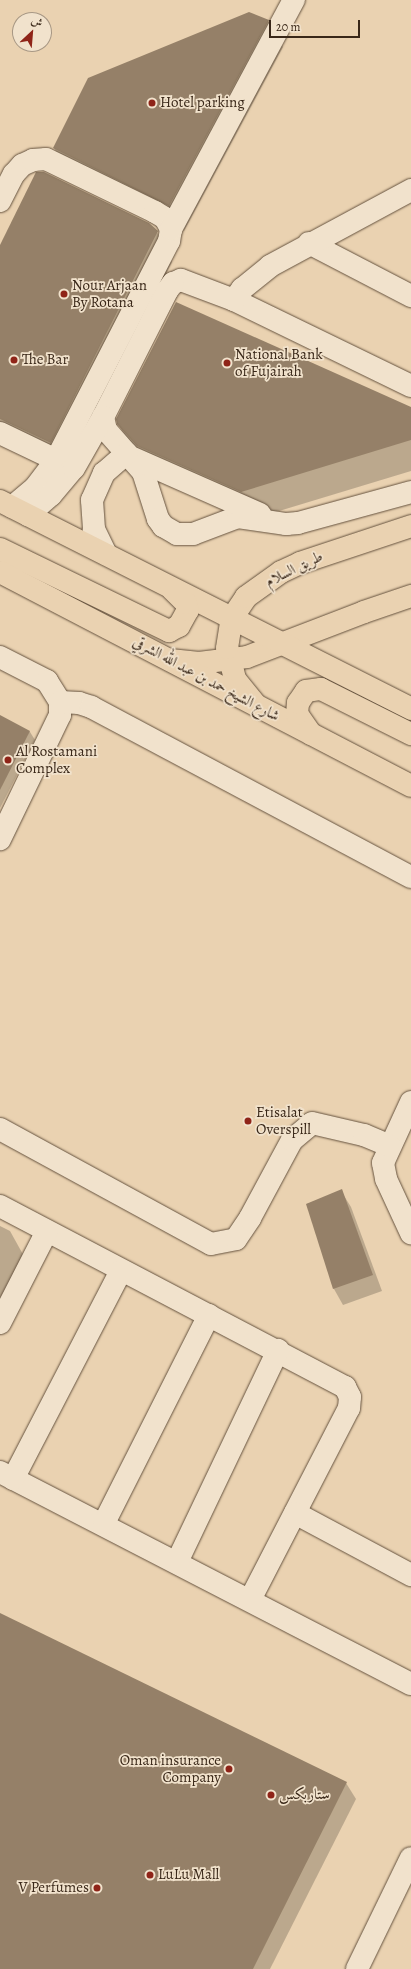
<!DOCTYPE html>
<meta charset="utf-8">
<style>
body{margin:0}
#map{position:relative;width:411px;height:1969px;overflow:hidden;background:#ead2b1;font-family:Alegreya,Amiri,serif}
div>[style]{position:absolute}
.shadow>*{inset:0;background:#0003}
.building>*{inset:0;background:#958068}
.roads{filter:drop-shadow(0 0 1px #65523e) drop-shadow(0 0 1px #65523e)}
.minor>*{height:22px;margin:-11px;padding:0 11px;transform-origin:11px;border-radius:11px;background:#f1e2cc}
.major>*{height:22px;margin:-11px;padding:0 11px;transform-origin:11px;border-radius:11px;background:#ead2b1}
.highway>*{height:22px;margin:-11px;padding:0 11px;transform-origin:11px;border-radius:11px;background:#ead2b1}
.dots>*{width:11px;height:11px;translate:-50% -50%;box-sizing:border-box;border:2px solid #f1e2cc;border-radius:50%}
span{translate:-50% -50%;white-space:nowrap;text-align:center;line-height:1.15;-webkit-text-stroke:3.5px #f1e2cc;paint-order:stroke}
.poi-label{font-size:15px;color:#392718}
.left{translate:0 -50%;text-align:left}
.right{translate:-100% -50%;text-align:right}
.street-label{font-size:15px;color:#392718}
.north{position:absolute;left:12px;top:12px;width:40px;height:40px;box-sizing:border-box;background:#f1e2cc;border:1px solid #a79784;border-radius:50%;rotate:26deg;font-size:11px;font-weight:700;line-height:16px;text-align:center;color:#392718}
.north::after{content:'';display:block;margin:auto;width:14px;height:18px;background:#8f2418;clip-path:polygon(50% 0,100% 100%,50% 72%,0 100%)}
.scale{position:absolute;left:269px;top:20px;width:91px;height:18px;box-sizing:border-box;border:2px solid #392718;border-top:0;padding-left:5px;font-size:12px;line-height:14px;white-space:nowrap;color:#392718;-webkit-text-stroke:3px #f1e2cc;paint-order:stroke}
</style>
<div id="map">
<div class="shadow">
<div style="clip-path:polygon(268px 21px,283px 47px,184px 231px,69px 174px,54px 148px)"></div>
<div style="clip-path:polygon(149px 224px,155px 228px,172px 262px,66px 470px,0 437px,0 247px)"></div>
<div style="clip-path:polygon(411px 408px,411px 471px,256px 518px,134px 450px,118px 424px)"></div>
<div style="clip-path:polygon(0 716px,30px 732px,35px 740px,0 808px)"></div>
<div style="clip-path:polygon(341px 1191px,351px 1207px,382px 1291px,343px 1305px,334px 1289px,307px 1204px)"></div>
<div style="clip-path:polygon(0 1226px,10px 1231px,25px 1258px,0 1308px)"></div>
<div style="clip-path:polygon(0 1614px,346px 1783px,356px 1799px,270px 1969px,0 1969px)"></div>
</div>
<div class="building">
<div style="clip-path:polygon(249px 12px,269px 20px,169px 206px,53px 148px,88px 78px)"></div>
<div style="clip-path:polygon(36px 172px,44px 172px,149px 223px,158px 231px,51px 443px,0 419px,0 245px)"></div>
<div style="clip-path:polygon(176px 302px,411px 407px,411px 440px,241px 492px,137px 446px,117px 424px,116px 419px)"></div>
<div style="clip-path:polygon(0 715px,30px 731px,0 790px)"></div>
<div style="clip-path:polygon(342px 1189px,373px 1275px,333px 1289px,306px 1204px)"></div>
<div style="clip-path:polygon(0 1613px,347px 1782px,253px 1969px,0 1969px)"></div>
</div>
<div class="roads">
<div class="minor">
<div style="left:0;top:201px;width:30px;rotate:-63deg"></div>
<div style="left:14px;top:174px;width:12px;rotate:-48deg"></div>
<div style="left:22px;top:165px;width:12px;rotate:-24deg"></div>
<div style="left:33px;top:160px;width:13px;rotate:-4deg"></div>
<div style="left:46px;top:159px;width:121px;rotate:25.9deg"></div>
<div style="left:155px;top:212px;width:12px;rotate:31deg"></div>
<div style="left:165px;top:218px;width:13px;rotate:61deg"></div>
<div style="left:171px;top:229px;width:12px;rotate:99deg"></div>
<div style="left:169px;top:241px;width:246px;rotate:117.3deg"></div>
<div style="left:56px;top:460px;width:34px;rotate:127deg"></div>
<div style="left:36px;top:487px;width:31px;rotate:140deg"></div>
<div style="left:171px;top:229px;width:260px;rotate:-61.8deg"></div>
<div style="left:309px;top:243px;width:115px;rotate:27.5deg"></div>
<div style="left:234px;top:300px;width:14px;rotate:-54deg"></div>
<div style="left:242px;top:289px;width:36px;rotate:-39deg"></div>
<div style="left:270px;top:266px;width:160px;rotate:-28.3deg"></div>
<div style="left:411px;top:386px;width:197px;rotate:-154.1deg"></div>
<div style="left:234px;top:300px;width:57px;rotate:-159.3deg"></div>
<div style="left:181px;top:280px;width:9px;rotate:159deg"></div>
<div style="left:173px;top:283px;width:10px;rotate:127deg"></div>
<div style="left:167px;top:291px;width:141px;rotate:116.9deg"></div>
<div style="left:103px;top:417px;width:13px;rotate:77deg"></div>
<div style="left:106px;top:430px;width:56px;rotate:48.6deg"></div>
<div style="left:143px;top:472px;width:49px;rotate:72.3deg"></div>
<div style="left:158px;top:519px;width:9px;rotate:54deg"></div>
<div style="left:163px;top:526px;width:16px;rotate:30deg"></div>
<div style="left:177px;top:534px;width:16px"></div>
<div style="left:193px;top:534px;width:48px;rotate:-20.7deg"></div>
<div style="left:238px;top:517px;width:49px;rotate:8.3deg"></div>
<div style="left:286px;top:524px;width:12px;rotate:-5deg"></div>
<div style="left:298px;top:523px;width:117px;rotate:-15.3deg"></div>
<div style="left:0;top:433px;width:76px;rotate:25.6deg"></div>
<div style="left:133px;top:458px;width:139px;rotate:23.8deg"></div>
<div style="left:28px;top:515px;width:30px;rotate:-41deg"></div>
<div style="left:51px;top:495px;width:35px;rotate:-50deg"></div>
<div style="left:74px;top:468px;width:59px;rotate:-60.4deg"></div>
<div style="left:106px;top:554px;width:28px;rotate:-116deg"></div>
<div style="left:94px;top:529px;width:29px;rotate:-94deg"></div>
<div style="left:92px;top:500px;width:30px;rotate:-66deg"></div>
<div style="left:104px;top:473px;width:30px;rotate:-41deg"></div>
<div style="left:0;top:657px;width:53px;rotate:27.1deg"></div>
<div style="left:47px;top:681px;width:25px;rotate:58deg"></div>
<div style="left:60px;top:702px;width:13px;rotate:90deg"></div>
<div style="left:60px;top:715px;width:138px;rotate:115.8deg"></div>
<div style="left:60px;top:702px;width:19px;rotate:3deg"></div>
<div style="left:79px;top:703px;width:13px;rotate:18deg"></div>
<div style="left:91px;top:707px;width:362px;rotate:28deg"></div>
<div style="left:411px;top:1102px;width:67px;rotate:114.7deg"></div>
<div style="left:383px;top:1163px;width:16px;rotate:79deg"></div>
<div style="left:386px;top:1179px;width:60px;rotate:65.2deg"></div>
<div style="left:0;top:1129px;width:240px;rotate:28.6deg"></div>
<div style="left:211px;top:1244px;width:25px;rotate:-11deg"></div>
<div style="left:236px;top:1239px;width:25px;rotate:-56deg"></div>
<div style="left:250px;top:1218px;width:89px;rotate:-61.7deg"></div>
<div style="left:292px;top:1140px;width:26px;rotate:-40deg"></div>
<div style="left:312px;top:1123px;width:53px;rotate:13deg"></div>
<div style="left:364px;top:1135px;width:28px;rotate:23deg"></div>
<div style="left:0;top:1206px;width:390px;rotate:27.7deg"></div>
<div style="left:345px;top:1387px;width:11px;rotate:63deg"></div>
<div style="left:350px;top:1397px;width:11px;rotate:95deg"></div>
<div style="left:349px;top:1408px;width:216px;rotate:117.3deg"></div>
<div style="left:0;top:1323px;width:103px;rotate:-62.9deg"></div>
<div style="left:0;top:1472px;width:462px;rotate:27.3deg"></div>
<div style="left:13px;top:1479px;width:234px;rotate:-62.6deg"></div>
<div style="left:295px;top:1513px;width:132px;rotate:28.1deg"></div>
<div style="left:104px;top:1523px;width:233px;rotate:-63.2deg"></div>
<div style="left:177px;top:1562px;width:235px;rotate:-64.5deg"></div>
<div style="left:357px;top:1969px;width:123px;rotate:-64.1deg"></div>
</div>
<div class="major">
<div style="left:170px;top:660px;width:29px;rotate:6deg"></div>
<div style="left:199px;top:663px;width:48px;rotate:-7.1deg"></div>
<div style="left:247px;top:657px;width:125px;rotate:-21deg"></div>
<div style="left:364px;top:612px;width:50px;rotate:-18.8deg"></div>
<div style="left:255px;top:704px;width:32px;rotate:-129deg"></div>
<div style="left:235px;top:679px;width:32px;rotate:-104deg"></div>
<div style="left:227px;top:648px;width:30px;rotate:-81deg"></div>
<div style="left:232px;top:618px;width:25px;rotate:-56deg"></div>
<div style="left:246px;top:597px;width:43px;rotate:-35.5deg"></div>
<div style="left:281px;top:572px;width:21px;rotate:-25deg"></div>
<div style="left:300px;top:563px;width:117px;rotate:-18.4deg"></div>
</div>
<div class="highway">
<div style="left:0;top:501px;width:461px;rotate:26.8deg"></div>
<div style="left:0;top:549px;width:188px;rotate:25.9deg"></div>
<div style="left:169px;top:631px;width:11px;rotate:-27deg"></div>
<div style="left:179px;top:626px;width:18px;rotate:-61deg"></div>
<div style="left:188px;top:610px;width:7px;rotate:-106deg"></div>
<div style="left:186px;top:603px;width:20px;rotate:-135deg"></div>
<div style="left:0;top:572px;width:463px;rotate:27.5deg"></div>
<div style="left:311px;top:734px;width:24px;rotate:-125deg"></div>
<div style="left:297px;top:714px;width:11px;rotate:-85deg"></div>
<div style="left:298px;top:703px;width:14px;rotate:-56deg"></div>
<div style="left:306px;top:691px;width:15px;rotate:-8deg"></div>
<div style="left:321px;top:689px;width:101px;rotate:26.6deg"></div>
</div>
</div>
<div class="dots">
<div style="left:152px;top:103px;background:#8f2418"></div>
<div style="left:64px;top:294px;background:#8f2418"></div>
<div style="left:14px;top:360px;background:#8f2418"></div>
<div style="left:227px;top:363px;background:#8f2418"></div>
<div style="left:8px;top:760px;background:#8f2418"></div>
<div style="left:248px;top:1121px;background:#8f2418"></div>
<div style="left:229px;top:1769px;background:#8f2418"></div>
<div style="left:271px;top:1795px;background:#8f2418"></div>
<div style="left:150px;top:1875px;background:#8f2418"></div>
<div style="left:97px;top:1888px;background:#8f2418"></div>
</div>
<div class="poi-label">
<span class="left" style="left:160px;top:103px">Hotel parking</span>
<span class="left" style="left:72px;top:294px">Nour Arjaan<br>By Rotana</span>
<span class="left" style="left:235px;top:363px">National Bank<br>of Fujairah</span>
<span class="left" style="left:22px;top:360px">The Bar</span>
<span class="left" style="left:16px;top:760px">Al Rostamani<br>Complex</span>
<span class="left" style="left:256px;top:1121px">Etisalat<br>Overspill</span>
<span class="right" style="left:221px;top:1769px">Oman insurance<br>Company</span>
<span class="left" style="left:279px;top:1795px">ستاربكس</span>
<span class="left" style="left:158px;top:1875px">LuLu Mall</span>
<span class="right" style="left:89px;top:1888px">V Perfumes</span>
</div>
<div class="street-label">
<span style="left:294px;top:569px;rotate:-26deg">طريق السلام</span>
<span style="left:206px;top:679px;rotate:28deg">شارع الشيخ حمد بن عبد الله الشرقي</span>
</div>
<div class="north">ش</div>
<div class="scale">20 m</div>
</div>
